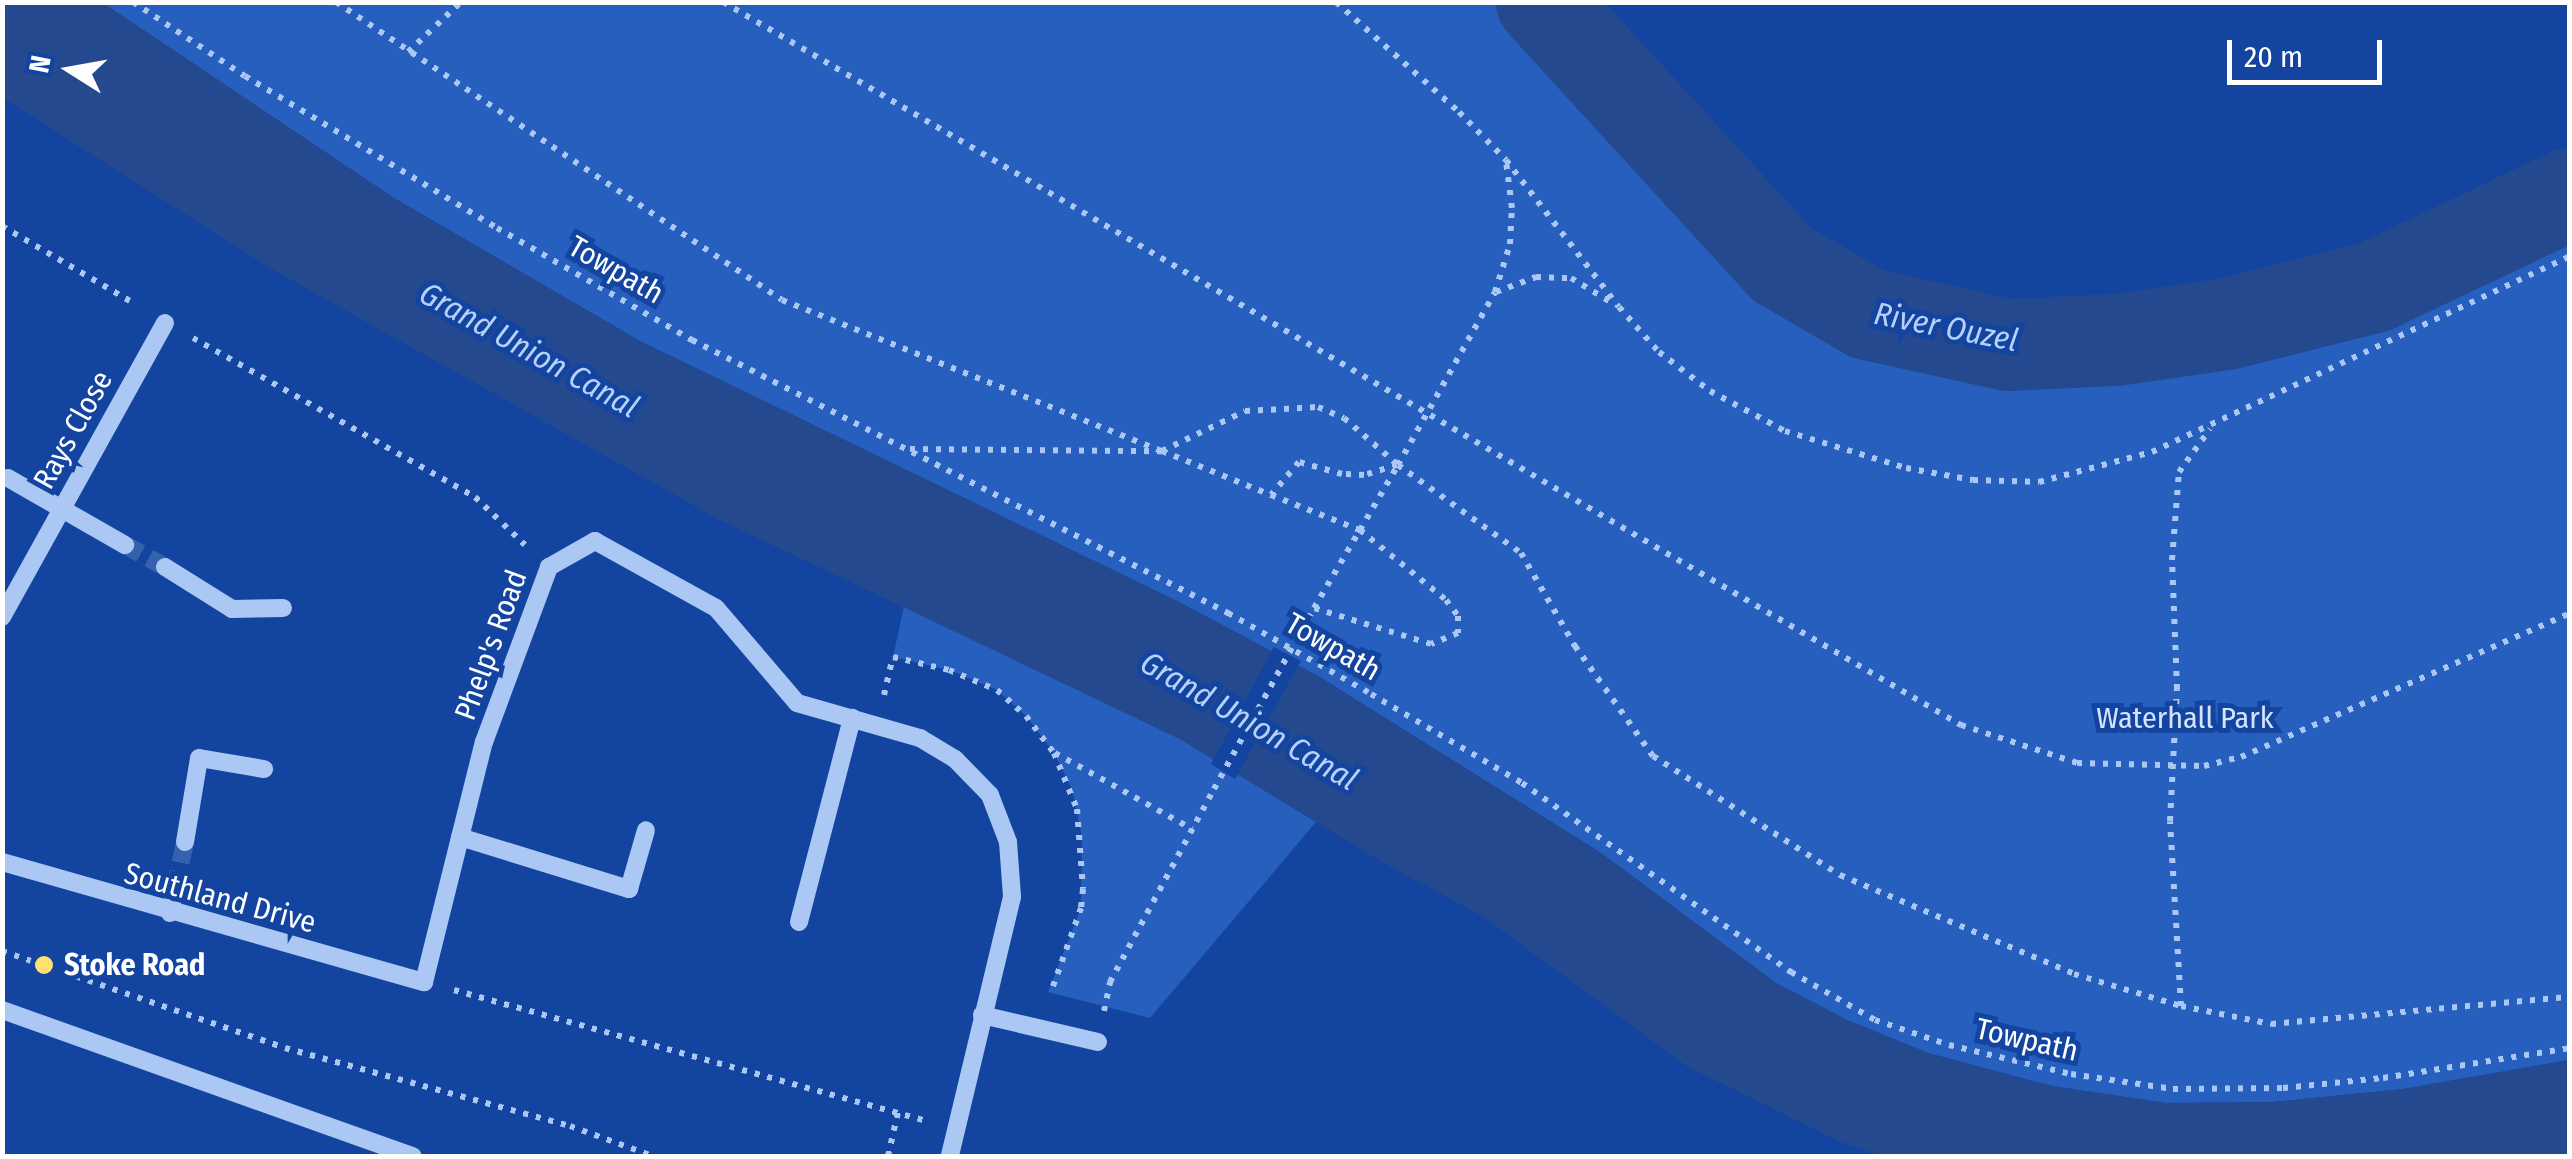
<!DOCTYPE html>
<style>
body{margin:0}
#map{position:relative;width:2572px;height:1159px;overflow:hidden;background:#1345a0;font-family:"Fira Sans Condensed",sans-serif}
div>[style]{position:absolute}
.green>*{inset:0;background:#265fbe}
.water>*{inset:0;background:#24498e}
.pier>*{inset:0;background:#1345a0}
.river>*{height:92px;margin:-46px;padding:0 46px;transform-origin:46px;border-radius:46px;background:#24498e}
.minor-tunnel>*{height:18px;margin-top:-9px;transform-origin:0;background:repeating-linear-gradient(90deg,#3661ae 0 18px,transparent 0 27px)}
.path>*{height:6px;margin-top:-3px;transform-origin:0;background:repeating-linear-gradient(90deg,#abc7f4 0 5px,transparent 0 13px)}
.minor>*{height:18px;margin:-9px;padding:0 9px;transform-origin:9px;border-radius:9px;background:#abc7f4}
.path-bridge>*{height:6px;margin-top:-3px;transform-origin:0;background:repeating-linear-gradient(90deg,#abc7f4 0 5px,transparent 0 13px)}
.dots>*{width:28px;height:28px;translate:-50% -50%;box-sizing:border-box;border:5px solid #1345a0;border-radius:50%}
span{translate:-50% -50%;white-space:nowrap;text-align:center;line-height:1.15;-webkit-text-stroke:10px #1345a0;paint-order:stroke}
.street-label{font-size:30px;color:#fff}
.park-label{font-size:30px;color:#d4e4fe}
.poi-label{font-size:30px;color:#fff;font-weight:700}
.left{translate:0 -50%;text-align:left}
.water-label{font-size:32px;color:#b8d1fb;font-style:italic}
.frame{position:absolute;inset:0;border:5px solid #fff;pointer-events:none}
.north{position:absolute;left:20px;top:20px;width:100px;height:100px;-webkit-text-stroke:8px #1345a0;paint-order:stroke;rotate:281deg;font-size:28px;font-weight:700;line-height:40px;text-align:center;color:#fff}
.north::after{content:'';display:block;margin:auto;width:35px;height:45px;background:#fff;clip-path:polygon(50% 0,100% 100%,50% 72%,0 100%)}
.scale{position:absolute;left:2227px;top:40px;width:155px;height:45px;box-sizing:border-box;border:5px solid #fff;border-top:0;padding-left:12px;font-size:30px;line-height:35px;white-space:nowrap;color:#fff;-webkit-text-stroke:8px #1345a0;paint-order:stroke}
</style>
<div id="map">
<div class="green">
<div style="clip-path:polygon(103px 3px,1542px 3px,1782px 264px,1868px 314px,2008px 345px,2116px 340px,2227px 324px,2374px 287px,2569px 194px,2569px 1060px,2403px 1089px,2273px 1102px,2166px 1103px,2052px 1086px,1928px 1053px,1847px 1020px,1776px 983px,1601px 853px,1318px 676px,1179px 602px,640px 341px,394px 198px)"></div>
<div style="clip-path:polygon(904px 606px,1180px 739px,1316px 822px,1150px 1018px,1048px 992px,1081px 908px,1082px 837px,1072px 789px,1054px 753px,1026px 716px,997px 690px,949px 670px,893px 657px)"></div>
</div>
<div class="water">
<div style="clip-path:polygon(2px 3px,103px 3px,394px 198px,640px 341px,1179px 602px,1318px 676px,1601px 853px,1776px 983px,1847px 1020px,1928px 1053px,2052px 1086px,2166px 1103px,2273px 1102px,2403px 1089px,2569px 1060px,2569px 1156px,1883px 1156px,1843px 1143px,1688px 1067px,1484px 917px,1382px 862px,1180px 739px,718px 519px,270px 268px,3px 98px)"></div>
</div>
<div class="pier">
<div style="clip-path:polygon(1274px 647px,1301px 661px,1235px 779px,1211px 764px)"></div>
</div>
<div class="river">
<div style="left:1542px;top:2px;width:355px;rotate:47.5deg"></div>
<div style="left:1782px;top:264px;width:99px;rotate:30.2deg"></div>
<div style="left:1868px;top:314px;width:143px;rotate:12.5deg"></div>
<div style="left:2008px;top:345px;width:108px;rotate:-2.7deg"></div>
<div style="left:2116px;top:340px;width:112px;rotate:-8.2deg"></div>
<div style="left:2227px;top:324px;width:152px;rotate:-14.1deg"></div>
<div style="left:2374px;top:287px;width:217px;rotate:-25.4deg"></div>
</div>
<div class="minor-tunnel">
<div style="left:125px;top:545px;width:46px;rotate:28.8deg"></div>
<div style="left:175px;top:889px;width:48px;rotate:-78deg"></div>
</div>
<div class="path">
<div style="left:133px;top:2px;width:134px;rotate:33.5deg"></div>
<div style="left:245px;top:76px;width:294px;rotate:31.1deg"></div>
<div style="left:497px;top:228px;width:225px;rotate:29.9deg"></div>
<div style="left:692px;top:340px;width:602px;rotate:26.99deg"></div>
<div style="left:1228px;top:613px;width:164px;rotate:29.5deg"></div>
<div style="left:1371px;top:694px;width:175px;rotate:30.5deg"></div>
<div style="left:1522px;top:783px;width:329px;rotate:35.1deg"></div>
<div style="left:1791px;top:972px;width:97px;rotate:29.7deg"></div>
<div style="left:1875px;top:1020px;width:78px;rotate:18.7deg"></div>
<div style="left:1949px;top:1045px;width:125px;rotate:13.4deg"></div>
<div style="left:2071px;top:1074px;width:103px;rotate:8.4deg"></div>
<div style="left:2173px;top:1089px;width:110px;rotate:-0.5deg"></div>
<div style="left:2283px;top:1088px;width:100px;rotate:-5.7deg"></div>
<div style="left:2383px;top:1078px;width:189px;rotate:-9.1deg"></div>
<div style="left:336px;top:2px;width:536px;rotate:33.75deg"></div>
<div style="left:782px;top:300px;width:409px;rotate:21.7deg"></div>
<div style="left:1162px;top:451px;width:92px;rotate:-25.7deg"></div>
<div style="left:1245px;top:411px;width:73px;rotate:-3.1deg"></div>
<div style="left:1318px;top:407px;width:28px;rotate:23deg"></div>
<div style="left:1344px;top:418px;width:72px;rotate:41deg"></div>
<div style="left:1398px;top:465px;width:151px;rotate:35.6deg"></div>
<div style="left:1521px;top:553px;width:108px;rotate:59.9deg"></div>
<div style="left:1575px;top:646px;width:135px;rotate:54.7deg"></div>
<div style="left:1653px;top:756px;width:222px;rotate:32.5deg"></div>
<div style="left:1840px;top:875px;width:254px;rotate:22.9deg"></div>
<div style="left:2074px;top:974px;width:112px;rotate:16.7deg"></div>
<div style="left:2181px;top:1006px;width:92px;rotate:11.3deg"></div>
<div style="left:2271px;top:1024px;width:300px;rotate:-5.2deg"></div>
<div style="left:723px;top:2px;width:1434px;rotate:30.29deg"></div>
<div style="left:1961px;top:725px;width:122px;rotate:18.1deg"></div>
<div style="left:2077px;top:763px;width:127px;rotate:1.4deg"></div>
<div style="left:2204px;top:766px;width:38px;rotate:-14deg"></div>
<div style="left:2241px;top:757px;width:359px;rotate:-23.6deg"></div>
<div style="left:1336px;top:2px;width:165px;rotate:41.8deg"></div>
<div style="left:1459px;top:112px;width:67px;rotate:45.6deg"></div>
<div style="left:1506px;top:160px;width:185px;rotate:52.5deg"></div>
<div style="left:1619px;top:307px;width:60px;rotate:48.4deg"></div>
<div style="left:1659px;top:352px;width:64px;rotate:37.4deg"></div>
<div style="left:1710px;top:391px;width:85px;rotate:28.1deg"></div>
<div style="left:1785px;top:431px;width:127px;rotate:17deg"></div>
<div style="left:1906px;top:468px;width:68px;rotate:10.2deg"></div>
<div style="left:1973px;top:480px;width:66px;rotate:1.7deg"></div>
<div style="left:2039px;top:482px;width:117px;rotate:-14.9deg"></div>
<div style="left:2152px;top:452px;width:462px;rotate:-25.1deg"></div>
<div style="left:408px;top:52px;width:73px;rotate:-43.3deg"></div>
<div style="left:2px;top:226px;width:154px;rotate:30.4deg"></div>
<div style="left:1496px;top:292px;width:43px;rotate:-20.6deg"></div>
<div style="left:1536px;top:277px;width:35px;rotate:2deg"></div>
<div style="left:1571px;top:278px;width:50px;rotate:31.2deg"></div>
<div style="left:193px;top:338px;width:324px;rotate:29.4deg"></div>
<div style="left:475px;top:497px;width:69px;rotate:43.8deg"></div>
<div style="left:910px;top:449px;width:252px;rotate:0.5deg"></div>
<div style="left:1162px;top:451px;width:118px;rotate:22deg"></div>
<div style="left:1397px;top:465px;width:34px;rotate:163deg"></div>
<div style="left:1364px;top:475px;width:22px;rotate:-177deg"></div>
<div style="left:1342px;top:474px;width:45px;rotate:-164.4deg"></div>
<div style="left:1299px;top:462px;width:43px;rotate:130.3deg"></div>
<div style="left:1271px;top:495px;width:96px;rotate:21.5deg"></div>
<div style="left:1360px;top:530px;width:111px;rotate:39.1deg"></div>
<div style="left:1446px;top:600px;width:20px;rotate:53deg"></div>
<div style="left:1458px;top:616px;width:17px;rotate:90deg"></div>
<div style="left:1458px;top:633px;width:29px;rotate:158deg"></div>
<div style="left:1431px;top:644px;width:122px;rotate:-162.9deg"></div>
<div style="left:1314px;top:608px;width:91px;rotate:-59.5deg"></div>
<div style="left:1360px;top:530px;width:75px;rotate:-59.7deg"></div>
<div style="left:1398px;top:465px;width:198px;rotate:-60.7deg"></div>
<div style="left:1495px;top:292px;width:50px;rotate:-72.6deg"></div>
<div style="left:1510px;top:244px;width:36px;rotate:-87deg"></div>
<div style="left:1512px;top:208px;width:47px;rotate:-97.3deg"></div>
<div style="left:884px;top:695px;width:39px;rotate:-77deg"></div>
<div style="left:893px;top:657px;width:57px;rotate:13.1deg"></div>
<div style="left:949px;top:670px;width:52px;rotate:22.6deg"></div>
<div style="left:997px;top:690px;width:39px;rotate:42deg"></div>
<div style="left:1026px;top:716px;width:46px;rotate:52.9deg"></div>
<div style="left:1054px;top:753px;width:61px;rotate:67.7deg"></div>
<div style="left:1077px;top:809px;width:80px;rotate:85.7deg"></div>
<div style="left:1083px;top:889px;width:19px;rotate:96deg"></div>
<div style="left:1081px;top:908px;width:89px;rotate:109.7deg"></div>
<div style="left:1055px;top:753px;width:157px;rotate:29deg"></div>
<div style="left:2px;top:951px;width:299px;rotate:18.9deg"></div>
<div style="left:285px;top:1048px;width:295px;rotate:15.3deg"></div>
<div style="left:570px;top:1126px;width:88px;rotate:19.9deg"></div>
<div style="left:454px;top:990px;width:488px;rotate:15.5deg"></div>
<div style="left:2181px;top:1006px;width:185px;rotate:-93.4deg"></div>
<div style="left:2170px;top:821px;width:132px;rotate:-87deg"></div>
<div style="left:2177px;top:689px;width:129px;rotate:-92.2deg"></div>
<div style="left:2172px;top:560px;width:88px;rotate:-85.5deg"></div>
<div style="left:2179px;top:472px;width:53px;rotate:-54.2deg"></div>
<div style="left:1104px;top:1011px;width:30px;rotate:-78deg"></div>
<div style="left:1110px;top:982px;width:219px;rotate:-61.7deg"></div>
<div style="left:888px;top:1156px;width:45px;rotate:-77.2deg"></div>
</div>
<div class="minor">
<div style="left:8px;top:478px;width:135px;rotate:29.8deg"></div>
<div style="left:165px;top:567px;width:79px;rotate:32.1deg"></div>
<div style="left:232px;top:609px;width:51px;rotate:-1.1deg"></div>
<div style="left:2px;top:617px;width:336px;rotate:-61deg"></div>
<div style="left:460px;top:837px;width:177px;rotate:17.1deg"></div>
<div style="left:629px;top:889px;width:61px;rotate:-73.9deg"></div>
<div style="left:185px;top:842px;width:85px;rotate:-80.5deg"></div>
<div style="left:199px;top:758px;width:66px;rotate:9.6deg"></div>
<div style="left:2px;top:862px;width:439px;rotate:15.9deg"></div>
<div style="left:424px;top:982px;width:247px;rotate:-76deg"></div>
<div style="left:484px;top:742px;width:187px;rotate:-69.6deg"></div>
<div style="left:549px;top:567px;width:53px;rotate:-29.5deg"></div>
<div style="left:595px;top:541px;width:138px;rotate:29deg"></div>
<div style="left:716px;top:608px;width:125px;rotate:49.5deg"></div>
<div style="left:797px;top:703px;width:128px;rotate:15.9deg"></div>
<div style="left:920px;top:738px;width:41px;rotate:31deg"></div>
<div style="left:955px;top:759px;width:50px;rotate:45.8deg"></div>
<div style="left:990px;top:795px;width:50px;rotate:69deg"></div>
<div style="left:1008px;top:842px;width:55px;rotate:85.8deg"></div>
<div style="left:1012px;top:897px;width:266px;rotate:103.5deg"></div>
<div style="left:170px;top:913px;width:25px;rotate:-78deg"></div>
<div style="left:799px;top:922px;width:211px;rotate:-75.4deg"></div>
<div style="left:2px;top:1010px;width:436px;rotate:19.6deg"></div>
<div style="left:982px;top:1015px;width:119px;rotate:13.1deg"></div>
</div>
<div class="path-bridge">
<div style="left:1214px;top:789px;width:207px;rotate:-61.1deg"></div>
</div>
<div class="dots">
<div style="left:44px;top:965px;background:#ffe16f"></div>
</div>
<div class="street-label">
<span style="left:616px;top:270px;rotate:30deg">Towpath</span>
<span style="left:73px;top:430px;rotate:-61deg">Rays Close</span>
<span style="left:491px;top:645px;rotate:-70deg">Phelp's Road</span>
<span style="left:1333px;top:647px;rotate:30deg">Towpath</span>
<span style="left:220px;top:898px;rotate:15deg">Southland Drive</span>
<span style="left:2027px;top:1040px;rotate:13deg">Towpath</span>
</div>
<div class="park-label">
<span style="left:2185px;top:718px">Waterhall Park</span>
</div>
<div class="poi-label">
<span class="left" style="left:64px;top:965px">Stoke Road</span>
</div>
<div class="water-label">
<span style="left:1946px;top:327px;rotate:11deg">River Ouzel</span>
<span style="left:529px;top:350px;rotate:29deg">Grand Union Canal</span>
<span style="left:1249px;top:721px;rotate:30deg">Grand Union Canal</span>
</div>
<div class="frame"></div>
<div class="north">N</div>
<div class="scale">20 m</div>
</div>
